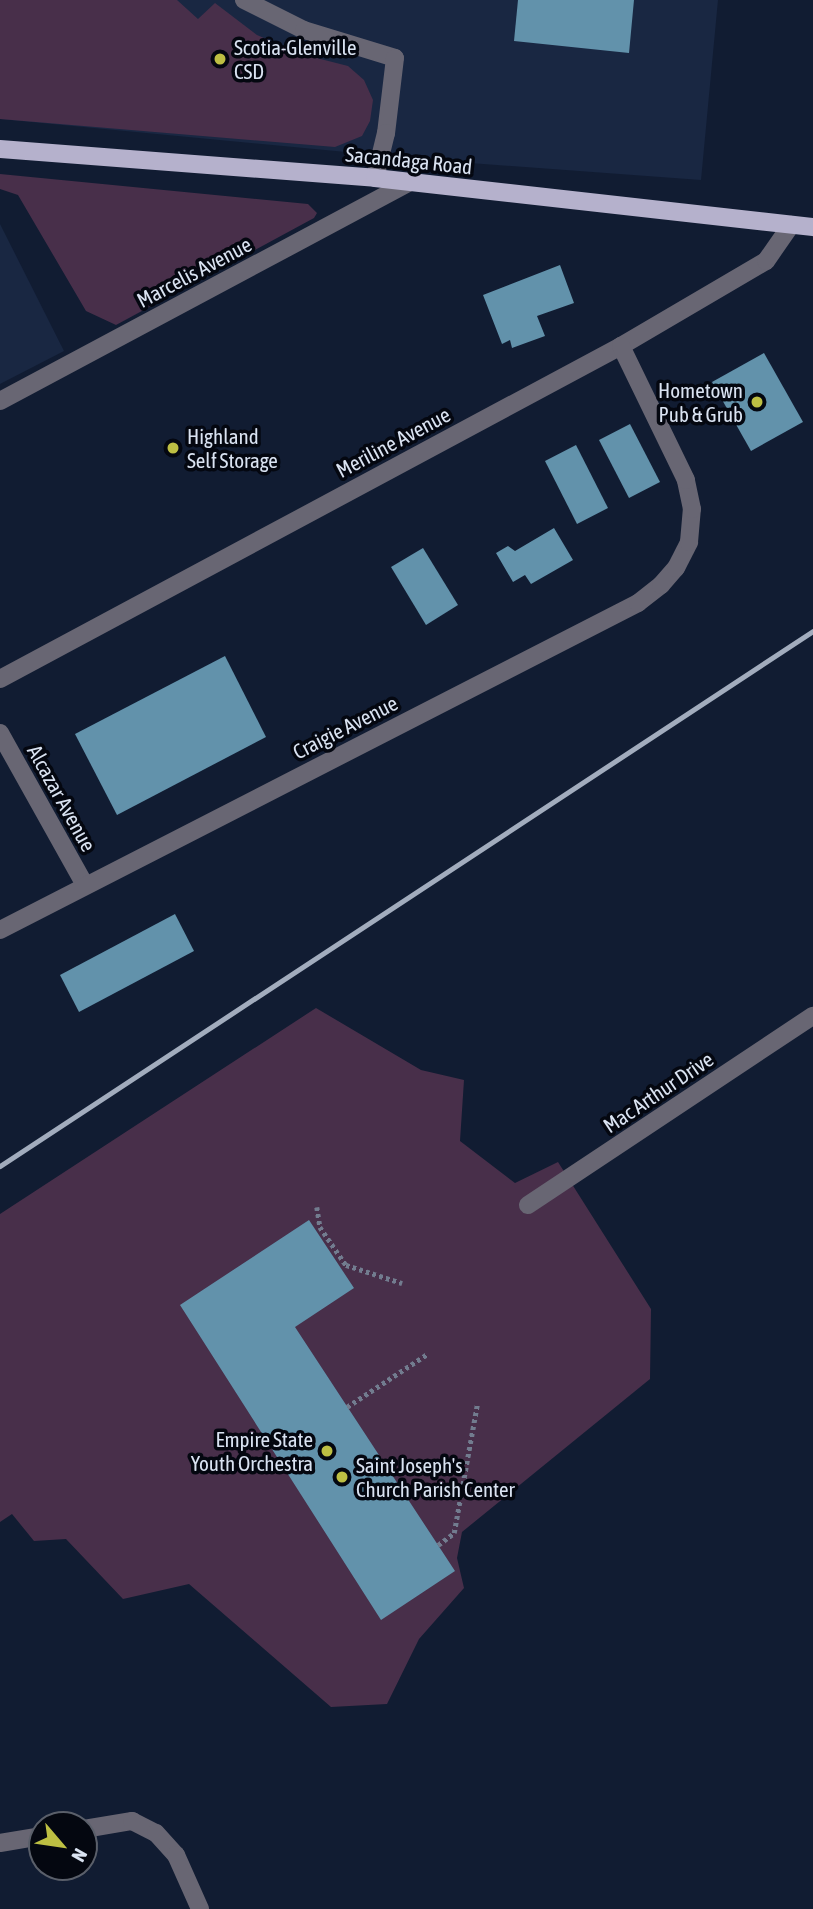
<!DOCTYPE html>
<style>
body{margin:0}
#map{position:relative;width:813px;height:1909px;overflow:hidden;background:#111c32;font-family:"Asap Condensed",sans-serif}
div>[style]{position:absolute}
.built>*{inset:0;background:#192742}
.green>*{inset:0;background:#482f4a}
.building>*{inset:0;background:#6292ab}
.path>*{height:4.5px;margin-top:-2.25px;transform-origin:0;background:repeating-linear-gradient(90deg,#727c8f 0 3.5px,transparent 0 7px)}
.minor>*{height:18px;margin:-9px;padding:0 9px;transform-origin:9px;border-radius:9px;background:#686673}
.major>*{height:18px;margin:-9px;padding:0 9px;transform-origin:9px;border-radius:9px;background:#b5b1cc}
.rail>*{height:5px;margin:-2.5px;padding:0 2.5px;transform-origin:2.5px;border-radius:2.5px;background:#a2acbd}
.dots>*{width:19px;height:19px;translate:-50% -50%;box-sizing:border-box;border:4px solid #040710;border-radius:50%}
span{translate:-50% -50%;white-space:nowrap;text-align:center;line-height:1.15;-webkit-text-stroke:7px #040710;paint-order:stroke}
.poi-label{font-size:21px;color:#dae3f2}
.left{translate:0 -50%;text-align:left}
.right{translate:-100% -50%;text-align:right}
.street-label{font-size:21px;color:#dae3f2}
.north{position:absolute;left:28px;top:1811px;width:70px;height:70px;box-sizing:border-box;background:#040710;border:2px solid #5a5f6a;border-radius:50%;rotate:119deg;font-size:19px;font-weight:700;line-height:28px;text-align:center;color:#dae3f2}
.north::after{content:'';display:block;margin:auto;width:24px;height:32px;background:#bdbf43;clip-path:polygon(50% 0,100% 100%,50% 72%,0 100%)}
</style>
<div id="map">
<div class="built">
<div style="clip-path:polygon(0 0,718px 0,701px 180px,430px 160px,0 119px)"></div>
<div style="clip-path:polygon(0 224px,64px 351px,0 384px)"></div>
</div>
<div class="green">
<div style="clip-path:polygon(0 0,177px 0,198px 19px,215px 3px,257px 35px,301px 54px,348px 66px,364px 80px,373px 100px,370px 121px,362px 136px,335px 147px,0 119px)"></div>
<div style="clip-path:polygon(0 174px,308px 204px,317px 213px,314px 218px,116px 325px,86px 311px,18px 195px,0 189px)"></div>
<div style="clip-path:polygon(316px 1008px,421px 1070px,464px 1080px,460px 1141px,515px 1183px,558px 1162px,651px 1309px,650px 1379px,462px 1532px,457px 1558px,464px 1588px,419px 1639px,387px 1704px,331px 1707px,189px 1584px,123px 1599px,66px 1539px,34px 1541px,12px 1514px,0 1522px,0 1214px)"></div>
</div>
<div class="building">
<div style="clip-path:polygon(518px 0,634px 0,629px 53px,514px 41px)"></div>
<div style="clip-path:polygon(560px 265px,574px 303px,537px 316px,545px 336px,512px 348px,510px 340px,502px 344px,483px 295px)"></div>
<div style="clip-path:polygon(764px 353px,803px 422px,751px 451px,712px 382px)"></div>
<div style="clip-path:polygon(630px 424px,660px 482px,629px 498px,599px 440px)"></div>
<div style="clip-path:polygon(576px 445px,608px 508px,577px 524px,545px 461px)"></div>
<div style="clip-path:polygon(554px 528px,573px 560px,531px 584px,525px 575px,513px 582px,496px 553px,508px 546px,515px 551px)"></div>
<div style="clip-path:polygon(423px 548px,458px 605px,426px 625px,391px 567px)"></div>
<div style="clip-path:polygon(225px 656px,266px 737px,117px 815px,75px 734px)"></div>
<div style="clip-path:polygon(175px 914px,194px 951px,79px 1012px,60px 975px)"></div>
<div style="clip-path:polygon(309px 1220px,354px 1288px,295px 1327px,455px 1571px,381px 1620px,180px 1305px)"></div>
</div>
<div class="path">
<div style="left:317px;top:1207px;width:20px;rotate:81deg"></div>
<div style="left:320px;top:1227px;width:46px;rotate:55.6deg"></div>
<div style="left:346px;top:1265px;width:59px;rotate:17.8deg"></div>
<div style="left:347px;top:1407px;width:95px;rotate:-33.4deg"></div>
<div style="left:438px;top:1545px;width:20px;rotate:-37deg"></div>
<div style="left:454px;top:1533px;width:130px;rotate:-79.8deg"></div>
</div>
<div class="minor">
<div style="left:244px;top:0;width:67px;rotate:26.6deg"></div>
<div style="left:304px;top:30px;width:95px;rotate:17.1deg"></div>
<div style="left:395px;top:58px;width:76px;rotate:96.8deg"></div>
<div style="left:386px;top:133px;width:46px;rotate:103.7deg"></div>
<div style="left:0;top:401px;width:463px;rotate:-28.1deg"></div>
<div style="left:0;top:679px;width:705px;rotate:-28.2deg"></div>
<div style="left:621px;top:346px;width:168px;rotate:-30.4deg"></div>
<div style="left:766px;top:261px;width:44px;rotate:-55.2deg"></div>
<div style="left:0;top:733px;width:174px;rotate:60.8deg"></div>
<div style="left:0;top:930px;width:717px;rotate:-27.14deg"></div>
<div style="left:638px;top:603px;width:29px;rotate:-38deg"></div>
<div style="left:661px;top:585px;width:23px;rotate:-49deg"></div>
<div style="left:676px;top:568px;width:29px;rotate:-63deg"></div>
<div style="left:689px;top:542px;width:33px;rotate:-85deg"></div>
<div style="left:692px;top:509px;width:30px;rotate:-102deg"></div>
<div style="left:686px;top:480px;width:149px;rotate:-115.9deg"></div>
<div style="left:528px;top:1205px;width:342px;rotate:-33.6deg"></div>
<div style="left:84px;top:1829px;width:49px;rotate:-9.5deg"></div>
<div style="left:132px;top:1821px;width:27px;rotate:27deg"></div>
<div style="left:156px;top:1833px;width:30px;rotate:48deg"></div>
<div style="left:176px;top:1855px;width:59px;rotate:66deg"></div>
<div style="left:0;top:1843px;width:43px;rotate:-9.5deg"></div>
</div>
<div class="major">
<div style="left:0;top:149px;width:376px;rotate:4.4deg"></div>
<div style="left:375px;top:178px;width:441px;rotate:6.4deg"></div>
</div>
<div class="rail">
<div style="left:0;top:1166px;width:973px;rotate:-33.35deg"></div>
</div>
<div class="dots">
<div style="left:220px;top:59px;background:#bdbf43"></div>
<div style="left:757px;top:402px;background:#bdbf43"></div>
<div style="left:173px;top:448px;background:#bdbf43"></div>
<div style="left:327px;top:1451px;background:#bdbf43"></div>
<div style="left:342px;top:1477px;background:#bdbf43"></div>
</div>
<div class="poi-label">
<span class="left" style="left:234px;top:59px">Scotia-Glenville<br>CSD</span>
<span class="right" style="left:743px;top:402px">Hometown<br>Pub &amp; Grub</span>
<span class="left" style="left:187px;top:448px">Highland<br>Self Storage</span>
<span class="right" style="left:313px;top:1451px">Empire State<br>Youth Orchestra</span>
<span class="left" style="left:356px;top:1477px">Saint Joseph's<br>Church Parish Center</span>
</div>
<div class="street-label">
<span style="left:409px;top:160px;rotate:6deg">Sacandaga Road</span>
<span style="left:194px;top:272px;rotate:-28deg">Marcelis Avenue</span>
<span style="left:393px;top:442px;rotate:-28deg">Meriline Avenue</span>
<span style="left:345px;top:727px;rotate:-27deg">Craigie Avenue</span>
<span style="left:62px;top:798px;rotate:61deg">Alcazar Avenue</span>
<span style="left:658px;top:1092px;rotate:-34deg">Mac Arthur Drive</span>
</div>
<div class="north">N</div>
</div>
